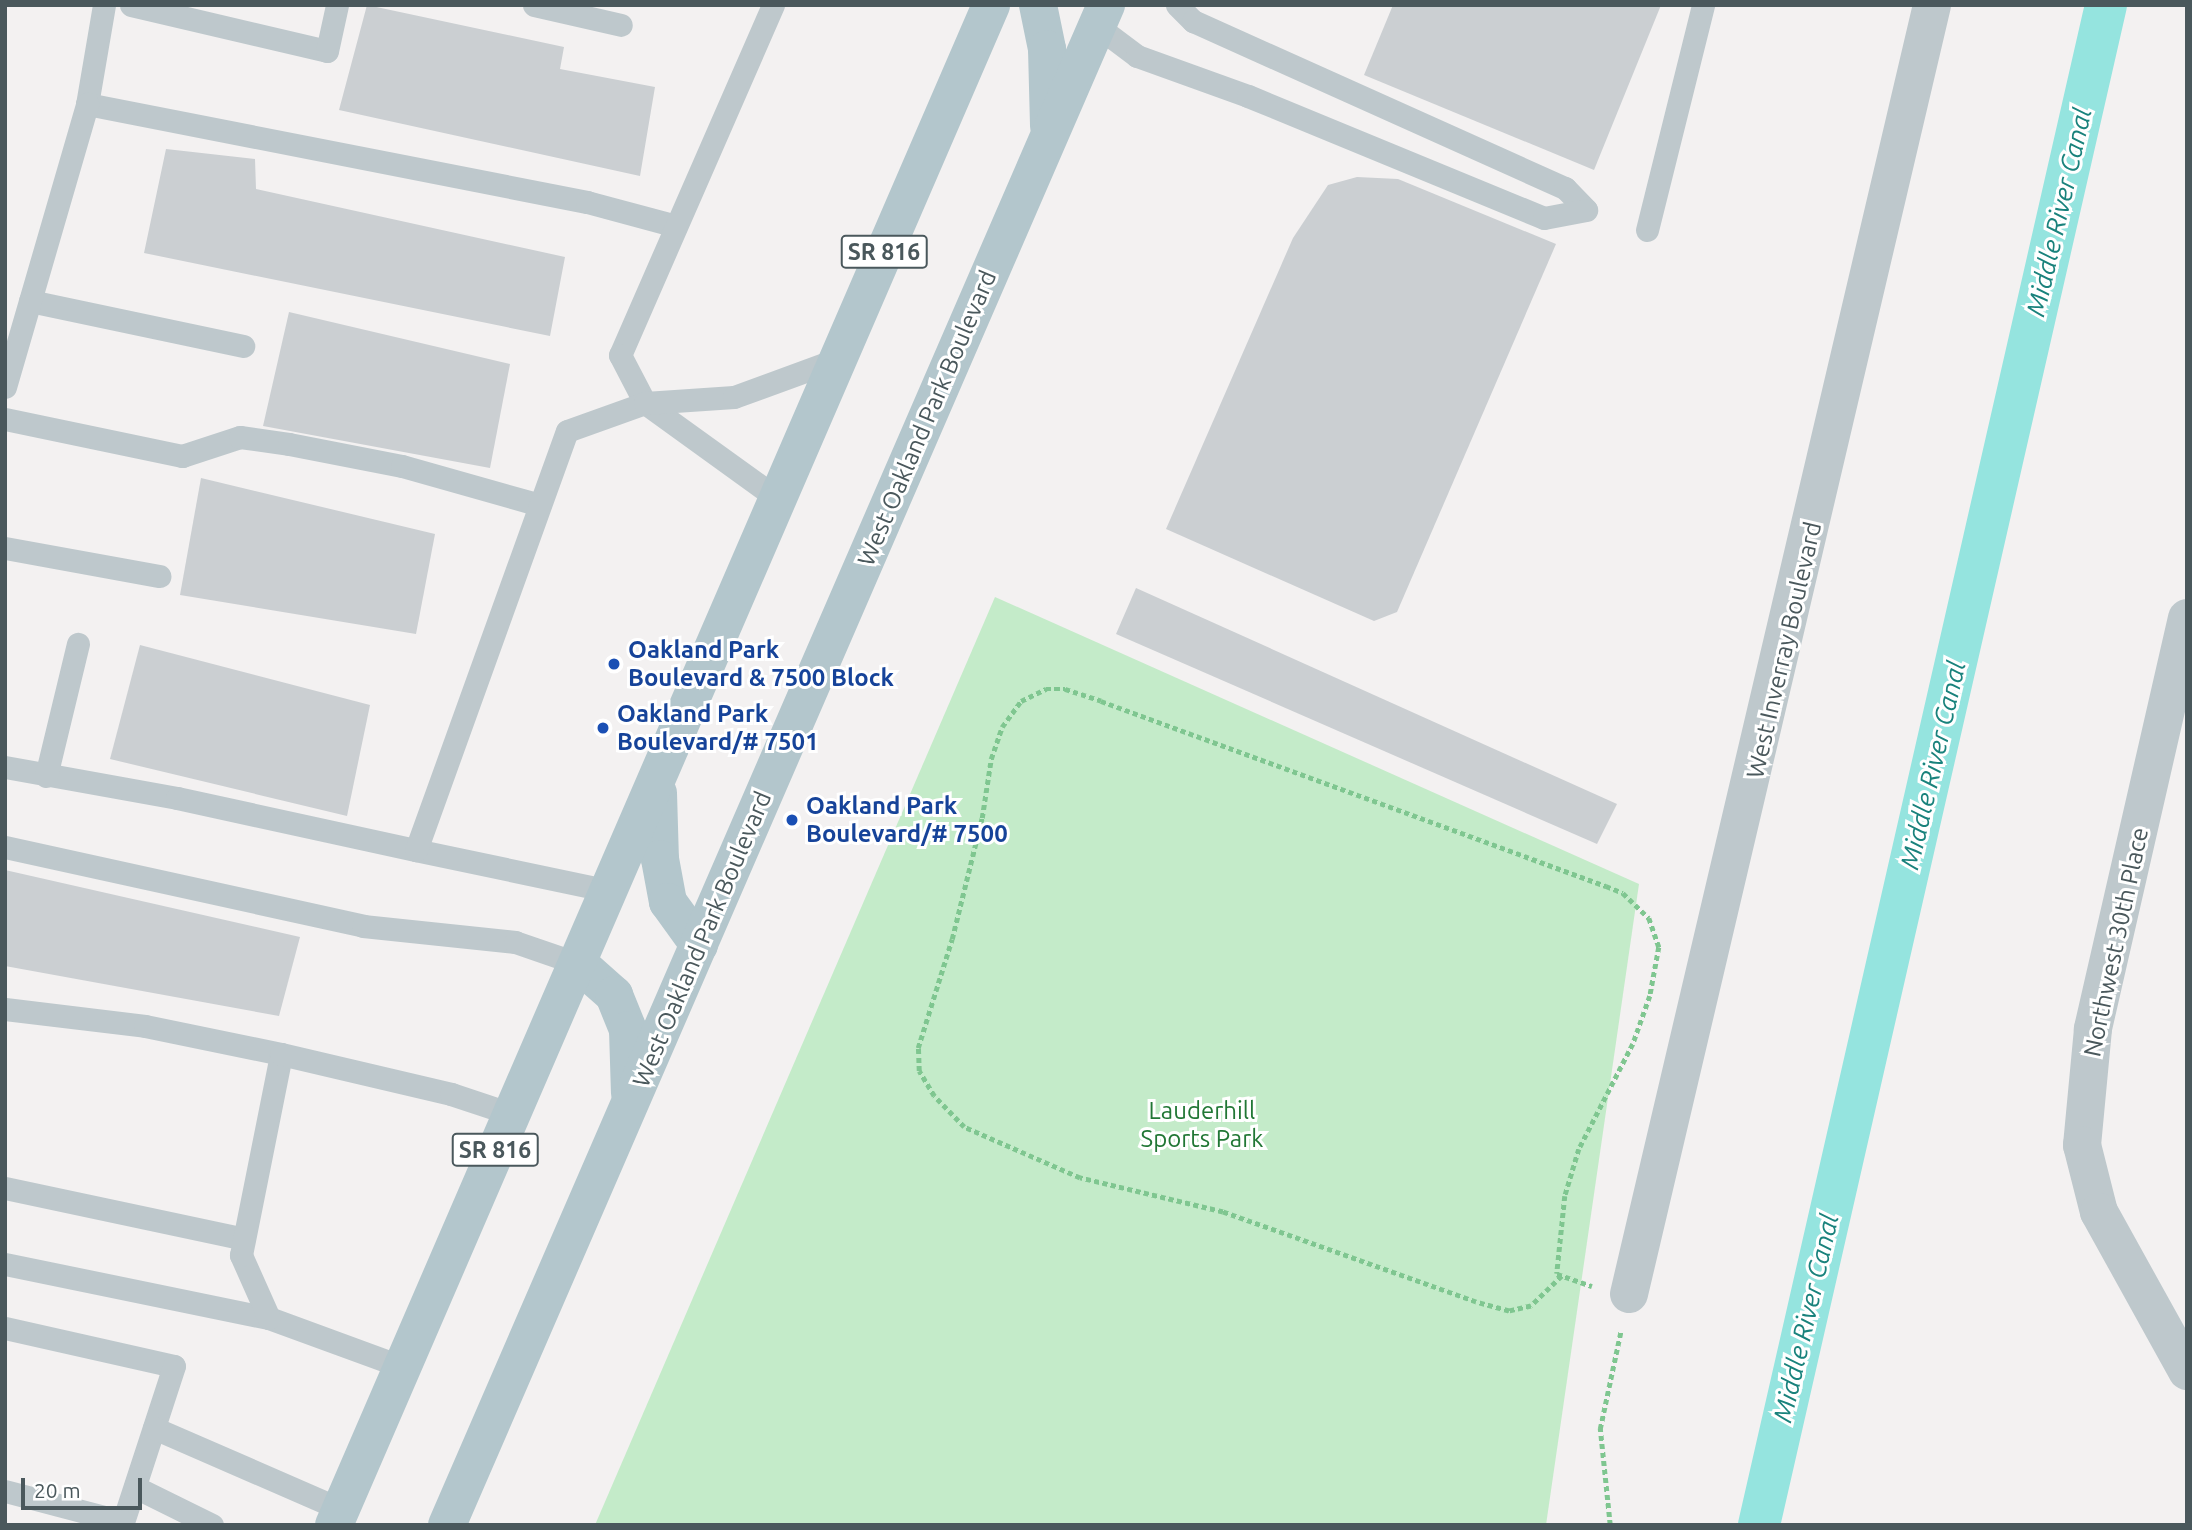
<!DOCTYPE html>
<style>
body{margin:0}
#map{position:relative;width:2192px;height:1530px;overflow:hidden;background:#f3f1f1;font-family:Ubuntu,sans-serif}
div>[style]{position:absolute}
.green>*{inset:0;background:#c4ebc9}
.canal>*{height:42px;margin:-21px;padding:0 21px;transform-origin:21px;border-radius:21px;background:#95e4df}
.building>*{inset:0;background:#cbcfd2}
.path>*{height:4.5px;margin-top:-2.25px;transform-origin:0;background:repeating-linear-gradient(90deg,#7fc690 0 5px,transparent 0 8.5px)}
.service>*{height:23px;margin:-11.5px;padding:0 11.5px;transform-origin:11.5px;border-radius:11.5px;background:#bec8cc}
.minor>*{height:38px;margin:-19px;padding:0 19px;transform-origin:19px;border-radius:19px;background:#bec8cc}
.primary>*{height:38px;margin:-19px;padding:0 19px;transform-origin:19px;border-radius:19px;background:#b3c6cc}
.dots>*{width:19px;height:19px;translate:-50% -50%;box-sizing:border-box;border:4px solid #fff;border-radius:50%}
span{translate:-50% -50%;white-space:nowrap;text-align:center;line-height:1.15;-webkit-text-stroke:6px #fff;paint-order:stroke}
.shield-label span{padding:2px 5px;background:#fff;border:2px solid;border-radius:5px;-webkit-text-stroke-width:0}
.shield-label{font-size:23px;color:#4a585c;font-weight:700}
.street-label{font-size:24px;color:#4a585c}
.transit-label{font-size:24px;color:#164399;font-weight:700}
.left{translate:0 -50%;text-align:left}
.park-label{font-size:24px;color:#217735}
.water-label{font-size:26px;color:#19827c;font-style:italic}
.frame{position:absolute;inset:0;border:7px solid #4a585c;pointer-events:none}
.scale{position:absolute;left:21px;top:1478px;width:121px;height:32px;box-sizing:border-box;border:4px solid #4a585c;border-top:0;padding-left:9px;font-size:21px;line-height:24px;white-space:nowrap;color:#4a585c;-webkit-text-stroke:5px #fff;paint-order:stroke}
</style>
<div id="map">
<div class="green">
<div style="clip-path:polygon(995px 597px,1639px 884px,1546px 1525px,595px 1525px)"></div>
</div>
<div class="canal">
<div style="left:1759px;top:1525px;width:1559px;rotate:-77.14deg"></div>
</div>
<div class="building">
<div style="clip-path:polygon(367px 5px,564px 47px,560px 69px,655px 87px,640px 176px,339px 110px)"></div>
<div style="clip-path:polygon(1393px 5px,1661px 5px,1594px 170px,1364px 75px)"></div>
<div style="clip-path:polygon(166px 149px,255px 159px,256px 189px,565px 257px,550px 336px,144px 253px)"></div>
<div style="clip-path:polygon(1357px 177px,1398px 179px,1556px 244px,1397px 612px,1374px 621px,1166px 529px,1293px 238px,1328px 185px)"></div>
<div style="clip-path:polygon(289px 312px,510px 364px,490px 468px,263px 426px)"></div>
<div style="clip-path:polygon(201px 478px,435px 534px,416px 634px,180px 595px)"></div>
<div style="clip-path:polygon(1136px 588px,1617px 804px,1597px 844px,1116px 634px)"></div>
<div style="clip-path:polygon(140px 645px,370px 705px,347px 816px,110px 759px)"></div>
<div style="clip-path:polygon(5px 870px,300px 937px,279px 1016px,5px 966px)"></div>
</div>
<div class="path">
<div style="left:1562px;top:1276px;width:43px;rotate:135.9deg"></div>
<div style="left:1531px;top:1306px;width:23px;rotate:167deg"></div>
<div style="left:1509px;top:1311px;width:34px;rotate:-165deg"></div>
<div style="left:1476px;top:1302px;width:269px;rotate:-160.4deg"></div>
<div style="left:1223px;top:1212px;width:147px;rotate:-166.6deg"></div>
<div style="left:1080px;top:1178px;width:127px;rotate:-156.3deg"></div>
<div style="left:964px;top:1127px;width:43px;rotate:-134.1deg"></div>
<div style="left:934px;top:1096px;width:29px;rotate:-121deg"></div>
<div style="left:919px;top:1071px;width:23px;rotate:-92deg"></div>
<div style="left:918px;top:1048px;width:114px;rotate:-72.7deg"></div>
<div style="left:952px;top:939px;width:125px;rotate:-76.1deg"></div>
<div style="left:982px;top:818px;width:60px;rotate:-81.3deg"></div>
<div style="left:991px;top:759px;width:34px;rotate:-71deg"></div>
<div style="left:1002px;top:727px;width:32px;rotate:-54deg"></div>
<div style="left:1021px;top:701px;width:28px;rotate:-26deg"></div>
<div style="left:1046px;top:689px;width:19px"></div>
<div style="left:1065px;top:689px;width:38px;rotate:18deg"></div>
<div style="left:1101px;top:701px;width:538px;rotate:20.12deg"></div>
<div style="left:1606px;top:886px;width:18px;rotate:22deg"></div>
<div style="left:1623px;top:893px;width:36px;rotate:44deg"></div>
<div style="left:1649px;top:918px;width:31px;rotate:71deg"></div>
<div style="left:1659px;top:947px;width:50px;rotate:100.4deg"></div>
<div style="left:1650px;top:996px;width:51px;rotate:109.5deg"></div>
<div style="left:1633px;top:1044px;width:118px;rotate:117.2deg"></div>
<div style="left:1579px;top:1149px;width:49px;rotate:106.6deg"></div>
<div style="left:1565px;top:1196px;width:78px;rotate:95.9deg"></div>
<div style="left:1557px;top:1274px;width:37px;rotate:19deg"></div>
<div style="left:1610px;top:1525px;width:97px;rotate:-95.9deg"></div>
<div style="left:1600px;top:1429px;width:101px;rotate:-78deg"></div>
</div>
<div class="service">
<div style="left:104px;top:5px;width:100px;rotate:99.7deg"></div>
<div style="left:87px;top:104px;width:510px;rotate:11.09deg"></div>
<div style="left:587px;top:202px;width:92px;rotate:15.1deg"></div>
<div style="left:131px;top:5px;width:201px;rotate:13.2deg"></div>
<div style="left:327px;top:51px;width:47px;rotate:-77.7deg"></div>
<div style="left:534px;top:5px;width:89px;rotate:12.9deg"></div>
<div style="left:773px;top:5px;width:382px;rotate:113.6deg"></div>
<div style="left:620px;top:355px;width:54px;rotate:62.5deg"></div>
<div style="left:645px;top:403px;width:164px;rotate:35.8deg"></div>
<div style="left:1177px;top:5px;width:23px;rotate:45deg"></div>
<div style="left:1193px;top:21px;width:408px;rotate:24.2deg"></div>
<div style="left:1565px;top:188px;width:30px;rotate:46deg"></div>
<div style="left:1097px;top:26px;width:50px;rotate:36.9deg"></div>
<div style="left:1137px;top:56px;width:118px;rotate:19.8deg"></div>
<div style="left:1248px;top:96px;width:320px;rotate:22.4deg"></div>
<div style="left:1544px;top:218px;width:43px;rotate:-10.8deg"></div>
<div style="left:1647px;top:230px;width:232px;rotate:-76deg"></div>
<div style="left:30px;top:301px;width:218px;rotate:11.9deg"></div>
<div style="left:5px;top:387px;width:295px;rotate:-73.8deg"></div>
<div style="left:5px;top:419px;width:181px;rotate:11.8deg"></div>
<div style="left:182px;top:456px;width:61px;rotate:-18.1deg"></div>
<div style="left:240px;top:437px;width:49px;rotate:8.1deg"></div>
<div style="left:289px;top:444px;width:115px;rotate:11deg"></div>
<div style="left:402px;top:466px;width:143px;rotate:15.8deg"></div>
<div style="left:5px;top:548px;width:157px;rotate:10.3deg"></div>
<div style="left:5px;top:767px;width:175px;rotate:10.2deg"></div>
<div style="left:177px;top:798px;width:245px;rotate:12.3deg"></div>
<div style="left:46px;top:776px;width:136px;rotate:-76.4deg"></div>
<div style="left:5px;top:847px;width:367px;rotate:12.4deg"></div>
<div style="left:363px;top:926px;width:153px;rotate:6deg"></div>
<div style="left:515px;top:942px;width:68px;rotate:19deg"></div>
<div style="left:610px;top:891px;width:198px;rotate:-168.1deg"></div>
<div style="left:416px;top:850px;width:445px;rotate:-70.2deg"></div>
<div style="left:567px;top:431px;width:83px;rotate:-19.7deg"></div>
<div style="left:645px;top:403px;width:89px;rotate:-3.9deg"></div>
<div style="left:734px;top:397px;width:111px;rotate:-20.1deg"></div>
<div style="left:5px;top:1009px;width:141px;rotate:6.9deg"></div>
<div style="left:145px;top:1026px;width:139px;rotate:11.6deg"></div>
<div style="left:5px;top:1188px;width:244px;rotate:12deg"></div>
<div style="left:5px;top:1264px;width:269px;rotate:11.6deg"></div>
<div style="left:5px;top:1328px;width:173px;rotate:12.7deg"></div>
<div style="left:174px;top:1366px;width:167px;rotate:108.1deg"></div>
<div style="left:400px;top:1366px;width:140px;rotate:-159.9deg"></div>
<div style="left:269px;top:1318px;width:69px;rotate:-114deg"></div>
<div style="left:241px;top:1255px;width:205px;rotate:-78.7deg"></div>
<div style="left:281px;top:1054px;width:175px;rotate:13.2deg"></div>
<div style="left:451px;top:1094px;width:63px;rotate:18.4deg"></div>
<div style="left:154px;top:1428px;width:203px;rotate:23.5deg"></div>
<div style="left:135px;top:1487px;width:86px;rotate:26.3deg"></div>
<div style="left:5px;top:1491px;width:122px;rotate:14.7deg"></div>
</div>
<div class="minor">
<div style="left:2187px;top:618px;width:422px;rotate:102.9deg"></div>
<div style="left:2093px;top:1029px;width:117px;rotate:95.4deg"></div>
<div style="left:2082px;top:1145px;width:69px;rotate:75.8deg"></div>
<div style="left:2099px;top:1212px;width:182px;rotate:61deg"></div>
<div style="left:1629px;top:1294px;width:1324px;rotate:-76.77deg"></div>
</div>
<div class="primary">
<div style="left:1038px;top:5px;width:45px;rotate:78.4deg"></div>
<div style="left:1047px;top:49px;width:77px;rotate:88.5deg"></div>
<div style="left:658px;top:793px;width:66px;rotate:88.3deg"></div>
<div style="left:660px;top:859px;width:44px;rotate:79.5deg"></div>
<div style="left:668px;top:902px;width:53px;rotate:54.2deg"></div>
<div style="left:579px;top:964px;width:47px;rotate:41.5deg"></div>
<div style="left:614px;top:995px;width:38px;rotate:68deg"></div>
<div style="left:628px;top:1030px;width:63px;rotate:88.2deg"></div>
<div style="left:334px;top:1525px;width:1656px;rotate:-66.62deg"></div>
<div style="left:447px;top:1525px;width:1657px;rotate:-66.56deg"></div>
</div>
<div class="dots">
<div style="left:614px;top:664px;background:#1a4fb4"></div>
<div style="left:603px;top:728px;background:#1a4fb4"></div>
<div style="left:792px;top:820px;background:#1a4fb4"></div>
</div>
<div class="shield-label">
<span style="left:884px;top:252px">SR 816</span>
<span style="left:495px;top:1150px">SR 816</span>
</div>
<div class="street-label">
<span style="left:927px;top:418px;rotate:-67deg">West Oakland Park Boulevard</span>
<span style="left:1784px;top:650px;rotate:-77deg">West Inverray Boulevard</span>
<span style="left:702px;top:939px;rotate:-67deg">West Oakland Park Boulevard</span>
<span style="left:2116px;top:942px;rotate:-78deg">Northwest 30th Place</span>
</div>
<div class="transit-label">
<span class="left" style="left:628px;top:664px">Oakland Park<br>Boulevard &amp; 7500 Block</span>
<span class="left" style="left:617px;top:728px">Oakland Park<br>Boulevard/# 7501</span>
<span class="left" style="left:806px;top:820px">Oakland Park<br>Boulevard/# 7500</span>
</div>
<div class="park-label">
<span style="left:1202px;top:1125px">Lauderhill<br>Sports Park</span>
</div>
<div class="water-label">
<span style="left:2059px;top:212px;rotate:-77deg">Middle River Canal</span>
<span style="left:1933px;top:765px;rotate:-77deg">Middle River Canal</span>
<span style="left:1806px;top:1318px;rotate:-77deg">Middle River Canal</span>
</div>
<div class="frame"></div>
<div class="scale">20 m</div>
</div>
